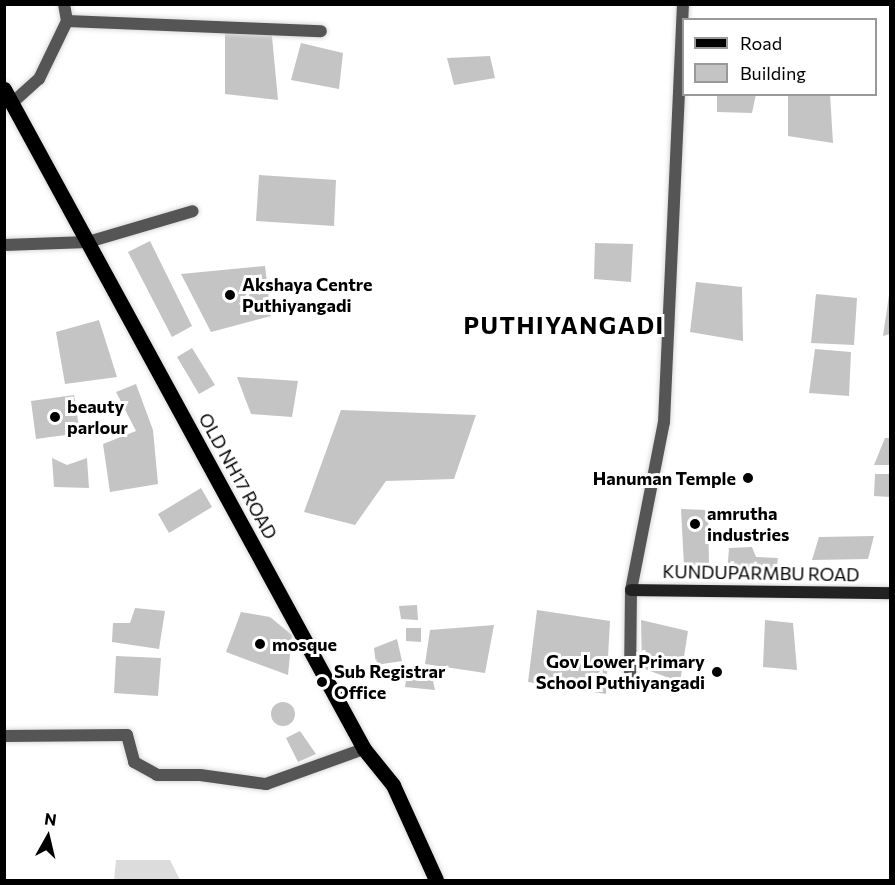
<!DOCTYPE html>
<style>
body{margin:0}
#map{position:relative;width:895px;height:885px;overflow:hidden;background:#fff;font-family:Commissioner,sans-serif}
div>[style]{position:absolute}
.green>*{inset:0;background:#dcdcdc}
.building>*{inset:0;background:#c4c4c4}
.round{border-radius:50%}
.roads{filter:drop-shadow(0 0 2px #dbdbdb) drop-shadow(0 0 2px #dbdbdb)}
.street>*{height:12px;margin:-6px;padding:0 6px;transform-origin:6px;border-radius:6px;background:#555}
.secondary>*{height:12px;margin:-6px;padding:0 6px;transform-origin:6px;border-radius:6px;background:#222}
.primary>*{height:15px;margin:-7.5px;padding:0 7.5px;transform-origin:7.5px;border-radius:7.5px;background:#000}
.dots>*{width:16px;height:16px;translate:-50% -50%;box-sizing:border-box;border:3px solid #fff;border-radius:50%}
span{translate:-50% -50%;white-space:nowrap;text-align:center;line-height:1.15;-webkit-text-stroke:6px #fff;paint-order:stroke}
.poi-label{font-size:18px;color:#000;font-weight:700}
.left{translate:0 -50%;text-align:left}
.right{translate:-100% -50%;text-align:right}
.street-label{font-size:18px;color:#000}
.district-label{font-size:24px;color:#000;font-weight:700;letter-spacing:1.5px}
.frame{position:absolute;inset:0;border:6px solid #000;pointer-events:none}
.legend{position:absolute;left:682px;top:18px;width:195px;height:78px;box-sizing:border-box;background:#fff;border:2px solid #999;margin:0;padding:8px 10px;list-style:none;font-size:18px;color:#000}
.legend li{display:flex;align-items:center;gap:12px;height:30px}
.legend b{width:30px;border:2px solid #999}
.north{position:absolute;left:18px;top:807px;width:60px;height:60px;-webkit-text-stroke:4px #fff;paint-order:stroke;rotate:8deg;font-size:16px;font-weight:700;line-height:24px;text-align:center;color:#000}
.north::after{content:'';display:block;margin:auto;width:21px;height:27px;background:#000;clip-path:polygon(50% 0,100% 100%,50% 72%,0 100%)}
</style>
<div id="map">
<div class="green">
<div style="clip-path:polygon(116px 860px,170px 860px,180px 880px,114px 880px)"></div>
</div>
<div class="building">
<div style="clip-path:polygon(271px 26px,278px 100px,225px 94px,225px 27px)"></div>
<div style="clip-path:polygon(301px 43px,343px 53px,339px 89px,291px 80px)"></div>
<div style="clip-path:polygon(490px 56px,495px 78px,454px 85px,447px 58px)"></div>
<div style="clip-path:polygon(717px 94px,756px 94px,752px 113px,717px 112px)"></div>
<div style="clip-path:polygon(788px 94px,830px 94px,833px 143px,788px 136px)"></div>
<div style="clip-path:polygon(259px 175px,336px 180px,334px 226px,256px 221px)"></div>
<div style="clip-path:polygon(150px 241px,192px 326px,172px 337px,128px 252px)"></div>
<div style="clip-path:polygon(595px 243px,633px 244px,631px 282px,594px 279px)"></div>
<div style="clip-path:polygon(265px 266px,271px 316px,211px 332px,181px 274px)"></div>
<div style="clip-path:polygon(696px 282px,742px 287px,743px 341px,690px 332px)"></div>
<div style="clip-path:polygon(816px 294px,857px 298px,854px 345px,811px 343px)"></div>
<div style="clip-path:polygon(889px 295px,890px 334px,883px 336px)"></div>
<div style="clip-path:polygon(99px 320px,117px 377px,65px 384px,56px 332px)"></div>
<div style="clip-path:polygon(192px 348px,215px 385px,199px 394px,177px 357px)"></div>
<div style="clip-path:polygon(815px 349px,851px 352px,849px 396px,809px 393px)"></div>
<div style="clip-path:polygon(237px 377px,298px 381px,292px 417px,251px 414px)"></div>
<div style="clip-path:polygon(136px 384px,153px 430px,158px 484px,110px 492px,103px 444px,136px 431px,116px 392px)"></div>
<div style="clip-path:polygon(74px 395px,80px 433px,36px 439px,31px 401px)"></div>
<div style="clip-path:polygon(341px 410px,476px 415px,454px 479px,386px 481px,355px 525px,304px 512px)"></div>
<div style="clip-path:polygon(885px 438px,890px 438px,890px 465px,874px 465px)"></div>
<div style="clip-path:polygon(52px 458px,67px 465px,87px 458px,89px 488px,54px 487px)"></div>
<div style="clip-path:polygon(875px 474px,890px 474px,890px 497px,874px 496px)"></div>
<div style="clip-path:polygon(201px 488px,212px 507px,169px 533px,158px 514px)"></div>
<div style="clip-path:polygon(681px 509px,708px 510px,709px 565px,684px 566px)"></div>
<div style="clip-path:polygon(874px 536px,868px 559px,812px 560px,819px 537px)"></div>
<div style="clip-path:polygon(752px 547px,756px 557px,778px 558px,776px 574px,727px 574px,729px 548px)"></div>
<div style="clip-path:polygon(417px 605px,418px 620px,401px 619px,399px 606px)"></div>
<div style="clip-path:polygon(135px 608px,165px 611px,159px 649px,112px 642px,113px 623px,130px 623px)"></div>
<div style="clip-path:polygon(537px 610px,610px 621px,606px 694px,528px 682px)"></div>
<div style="clip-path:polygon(241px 612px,270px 617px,292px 635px,288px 675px,226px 652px)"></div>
<div style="clip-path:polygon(641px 620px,688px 631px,680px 682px,642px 668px)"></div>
<div style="clip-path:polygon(765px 620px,793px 623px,797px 670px,763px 667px)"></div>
<div style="clip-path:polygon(494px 625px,485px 673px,425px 664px,430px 630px)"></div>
<div style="clip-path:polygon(406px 628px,421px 628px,421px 642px,406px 641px)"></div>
<div style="clip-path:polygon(397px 639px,402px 661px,376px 665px,374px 648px)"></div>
<div style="clip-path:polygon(116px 656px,161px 658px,158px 696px,114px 693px)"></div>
<div style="clip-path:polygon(408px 667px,431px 672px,435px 690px,405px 687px)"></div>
<div class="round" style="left:271px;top:702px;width:24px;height:24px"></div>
<div style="clip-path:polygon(300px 731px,316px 754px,298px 762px,286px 738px)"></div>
</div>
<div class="roads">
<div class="street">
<div style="left:64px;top:4px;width:17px;rotate:80deg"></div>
<div style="left:67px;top:21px;width:254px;rotate:2.3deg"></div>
<div style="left:12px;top:103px;width:36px;rotate:-42deg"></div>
<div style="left:39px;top:79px;width:64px;rotate:-64.2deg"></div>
<div style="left:4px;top:245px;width:84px;rotate:-2deg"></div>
<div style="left:88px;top:242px;width:109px;rotate:-16.4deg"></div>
<div style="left:630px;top:683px;width:93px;rotate:-89.4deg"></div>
<div style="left:631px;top:590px;width:171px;rotate:-78.9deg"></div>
<div style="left:664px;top:422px;width:418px;rotate:-87.4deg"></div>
<div style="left:4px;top:736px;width:123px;rotate:-0.5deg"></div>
<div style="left:127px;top:735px;width:28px;rotate:75deg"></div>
<div style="left:134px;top:762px;width:26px;rotate:29deg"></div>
<div style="left:157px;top:775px;width:43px"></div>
<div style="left:200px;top:775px;width:67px;rotate:7.8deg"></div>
<div style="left:266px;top:784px;width:104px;rotate:-19.7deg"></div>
</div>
<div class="secondary">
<div style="left:631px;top:590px;width:259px;rotate:0.7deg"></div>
</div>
<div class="primary">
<div style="left:4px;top:89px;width:752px;rotate:61.39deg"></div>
<div style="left:364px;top:749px;width:46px;rotate:51.1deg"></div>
<div style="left:393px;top:785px;width:104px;rotate:65.6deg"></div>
</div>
</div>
<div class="dots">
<div style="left:230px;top:295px;background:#000"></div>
<div style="left:55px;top:417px;background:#000"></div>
<div style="left:748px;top:478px;background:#000"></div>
<div style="left:695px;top:524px;background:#000"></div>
<div style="left:260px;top:644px;background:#000"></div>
<div style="left:717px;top:672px;background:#000"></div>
<div style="left:322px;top:682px;background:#000"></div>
</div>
<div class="poi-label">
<span class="left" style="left:242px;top:295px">Akshaya Centre<br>Puthiyangadi</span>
<span class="left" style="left:67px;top:417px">beauty<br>parlour</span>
<span class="right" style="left:736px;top:478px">Hanuman Temple</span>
<span class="left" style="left:707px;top:524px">amrutha<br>industries</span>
<span class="left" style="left:272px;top:644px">mosque</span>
<span class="right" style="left:705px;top:672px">Gov Lower Primary<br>School Puthiyangadi</span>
<span class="left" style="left:334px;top:682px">Sub Registrar<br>Office</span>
</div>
<div class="street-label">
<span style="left:238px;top:476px;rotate:61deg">OLD NH17 ROAD</span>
<span style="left:761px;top:573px;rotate:1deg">KUNDUPARMBU ROAD</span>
</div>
<div class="district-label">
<span style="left:564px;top:325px">PUTHIYANGADI</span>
</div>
<div class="frame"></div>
<ul class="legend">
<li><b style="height:8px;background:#000"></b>Road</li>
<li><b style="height:16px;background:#c4c4c4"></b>Building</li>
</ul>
<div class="north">N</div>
</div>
